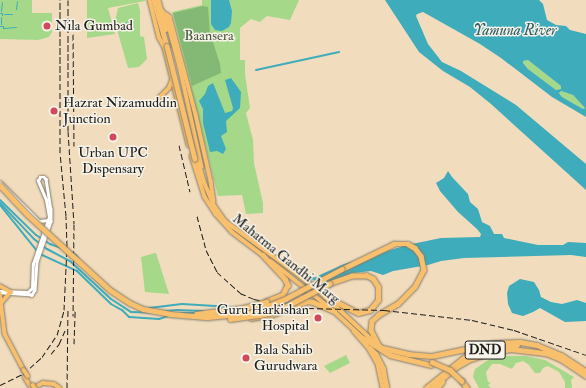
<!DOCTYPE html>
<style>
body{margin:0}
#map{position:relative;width:586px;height:388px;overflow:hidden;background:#f1ddbd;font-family:"IM FELL Double Pica",serif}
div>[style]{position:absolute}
.green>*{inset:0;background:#a5d989}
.forest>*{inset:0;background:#84b975}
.water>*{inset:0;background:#3eacbb}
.stream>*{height:1px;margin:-0.5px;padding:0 0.5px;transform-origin:0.5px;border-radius:0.5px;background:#3eacbb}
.canal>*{height:2px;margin:-1px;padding:0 1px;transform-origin:1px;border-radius:1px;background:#3eacbb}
.roads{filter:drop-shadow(0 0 1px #867c6c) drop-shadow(0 0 1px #867c6c)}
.minor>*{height:2.5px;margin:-1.25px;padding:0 1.25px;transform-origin:1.25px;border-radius:1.25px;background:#fff}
.major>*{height:3.5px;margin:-1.75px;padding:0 1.75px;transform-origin:1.75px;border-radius:1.75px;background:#f8bf6c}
.highway>*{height:4.5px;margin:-2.25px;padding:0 2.25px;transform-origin:2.25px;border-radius:2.25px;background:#f8bf6c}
.rail>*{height:1px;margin-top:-0.5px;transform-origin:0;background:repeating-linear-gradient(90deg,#1c1c1c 0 6px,transparent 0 9px)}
.bridges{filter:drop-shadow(0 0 1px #867c6c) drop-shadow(0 0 1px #867c6c)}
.major-bridge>*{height:3.5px;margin:-1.75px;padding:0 1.75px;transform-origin:1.75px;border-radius:1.75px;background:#f8bf6c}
.highway-bridge>*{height:4.5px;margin:-2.25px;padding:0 2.25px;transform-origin:2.25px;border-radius:2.25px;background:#f8bf6c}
.dots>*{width:11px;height:11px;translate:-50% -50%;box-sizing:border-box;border:2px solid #f7f3e8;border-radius:50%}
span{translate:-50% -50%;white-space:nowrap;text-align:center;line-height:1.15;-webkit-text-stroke:3px #f7f3e8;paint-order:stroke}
.shield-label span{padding:1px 3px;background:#f7f3e8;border:1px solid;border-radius:3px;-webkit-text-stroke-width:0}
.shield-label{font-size:13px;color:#1c1c1c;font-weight:700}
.poi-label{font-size:14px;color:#1c1c1c}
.left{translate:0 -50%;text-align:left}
.right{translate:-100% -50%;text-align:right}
.park-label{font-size:14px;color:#45553d}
.street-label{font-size:14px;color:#1c1c1c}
.water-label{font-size:15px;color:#2b5d64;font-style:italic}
</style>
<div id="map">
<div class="green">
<div style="clip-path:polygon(0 0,32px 0,32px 13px,52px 13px,52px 32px,49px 37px,38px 40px,0 39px)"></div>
<div style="clip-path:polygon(87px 0,145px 0,145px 1px,108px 8px,115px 34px,87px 38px)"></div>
<div style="clip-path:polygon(202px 0,299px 0,290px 20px,267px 16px,260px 22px,251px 19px,240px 28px,240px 60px,245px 60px,245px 74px,250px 108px,246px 113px,253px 140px,254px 163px,263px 203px,263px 213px,246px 214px,242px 195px,218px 196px,172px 12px,202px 5px)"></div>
<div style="clip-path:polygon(138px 3px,140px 11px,140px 36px,144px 37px,147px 59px,139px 67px,128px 68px,114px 19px,116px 17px,118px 8px)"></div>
<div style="clip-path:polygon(528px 60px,561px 86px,561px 89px,556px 90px,528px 69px,523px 63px,523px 61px)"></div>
<div style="clip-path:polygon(561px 91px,573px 95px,585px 108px,583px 109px,562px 97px,559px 92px)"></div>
<div style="clip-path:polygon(155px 253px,156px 253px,169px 294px,145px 292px,141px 257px)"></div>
<div style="clip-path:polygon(346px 355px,350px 363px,330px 373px,324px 366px)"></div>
<div style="clip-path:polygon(503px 356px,526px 356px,545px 360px,574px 377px,571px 380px,572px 388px,565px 388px,565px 382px,559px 372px,548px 366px,543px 368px,540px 373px,535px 373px,528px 364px,523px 361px,516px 363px,512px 369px,500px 364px,492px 364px,486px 372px,488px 382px,491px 383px,488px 385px,491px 388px,479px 388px,473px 377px,475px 369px,488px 360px)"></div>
</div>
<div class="forest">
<div style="clip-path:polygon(203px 6px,208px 7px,210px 33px,220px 64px,221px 73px,192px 86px,173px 13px)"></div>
</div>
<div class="water">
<div style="clip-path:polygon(211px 0,229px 0,232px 11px,231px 23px,229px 27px,222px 31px,215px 30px,211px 24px)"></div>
<div style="clip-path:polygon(evenodd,385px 0,539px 0,543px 4px,547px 20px,556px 25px,566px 26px,570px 30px,586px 34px,586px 117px,552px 97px,501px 58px,480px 44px,423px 12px,417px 14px,416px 16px,428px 44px,442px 62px,461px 71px,516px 105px,586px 164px,586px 190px,491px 104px,470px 87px,443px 71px,419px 52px,385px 0,528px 60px,561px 86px,561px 89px,556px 90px,528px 69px,523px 63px,523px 61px,528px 60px,385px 0,561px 91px,573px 95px,585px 108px,583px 109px,562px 97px,559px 93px,561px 91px)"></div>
<div style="clip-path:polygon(231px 78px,241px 92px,240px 108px,226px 121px,227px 132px,221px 136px,226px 149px,223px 154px,217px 151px,210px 152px,203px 123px,203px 109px,199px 101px,205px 94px,208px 86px,213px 83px,225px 113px,232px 111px,233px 108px,225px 80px)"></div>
<div style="clip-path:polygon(448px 171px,452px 177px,468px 194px,470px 202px,478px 209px,482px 222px,490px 226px,494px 234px,502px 234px,504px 238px,538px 245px,563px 245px,568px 242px,586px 243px,586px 257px,571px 255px,464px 258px,441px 261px,428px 265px,393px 271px,383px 275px,371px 271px,353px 273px,323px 288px,313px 278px,344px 264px,407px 245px,441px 238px,480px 237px,481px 234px,477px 229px,458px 212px,440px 191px,436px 183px,444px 178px)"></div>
<div style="clip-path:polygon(520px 279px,534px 282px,539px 290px,541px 297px,551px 302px,562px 304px,577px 300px,586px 303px,586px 321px,565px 322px,540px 308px,533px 312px,523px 316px,512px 313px,508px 304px,507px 293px,509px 286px)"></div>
</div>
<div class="stream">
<div style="left:16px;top:9px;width:8px;rotate:-83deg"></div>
<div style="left:1px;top:11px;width:9px;rotate:-84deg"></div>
<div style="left:0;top:13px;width:2px"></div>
<div style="left:2px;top:13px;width:2px;rotate:90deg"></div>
<div style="left:4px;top:14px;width:8px"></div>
<div style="left:1px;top:17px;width:7px;rotate:90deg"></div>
<div style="left:124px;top:23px;width:6px;rotate:-9deg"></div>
<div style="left:0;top:26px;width:3px"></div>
<div style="left:3px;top:26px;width:2px;rotate:90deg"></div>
<div style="left:3px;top:28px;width:13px;rotate:-4deg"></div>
</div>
<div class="canal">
<div style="left:256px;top:70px;width:85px;rotate:-12.2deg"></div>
<div style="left:0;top:200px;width:50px;rotate:44.2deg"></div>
<div style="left:36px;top:235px;width:17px;rotate:33deg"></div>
<div style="left:50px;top:244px;width:12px;rotate:20deg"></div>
<div style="left:0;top:203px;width:50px;rotate:46.6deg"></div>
<div style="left:34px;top:239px;width:16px;rotate:38deg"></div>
<div style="left:47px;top:249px;width:27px;rotate:28deg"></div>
<div style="left:71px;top:262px;width:54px;rotate:42.8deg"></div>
<div style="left:111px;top:299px;width:24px;rotate:33deg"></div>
<div style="left:131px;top:312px;width:25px;rotate:2deg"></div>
<div style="left:0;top:205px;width:59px;rotate:51.2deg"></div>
<div style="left:71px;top:252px;width:6px;rotate:31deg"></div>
<div style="left:76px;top:255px;width:4px;rotate:56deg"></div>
<div style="left:40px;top:254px;width:41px;rotate:24.7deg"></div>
<div style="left:77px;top:271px;width:47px;rotate:44.1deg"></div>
<div style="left:111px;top:304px;width:13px;rotate:29deg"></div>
<div style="left:122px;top:310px;width:10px;rotate:45deg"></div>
<div style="left:129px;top:317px;width:30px;rotate:4deg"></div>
<div style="left:159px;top:319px;width:13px;rotate:-18deg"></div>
<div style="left:93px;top:277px;width:19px;rotate:43deg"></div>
<div style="left:304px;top:286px;width:12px;rotate:-42deg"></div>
<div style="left:313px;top:278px;width:13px;rotate:42deg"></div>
<div style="left:303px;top:295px;width:19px;rotate:-32deg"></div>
<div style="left:306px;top:299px;width:9px;rotate:-27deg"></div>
<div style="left:149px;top:308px;width:33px;rotate:-7deg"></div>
<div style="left:182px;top:304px;width:50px;rotate:3.4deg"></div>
<div style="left:261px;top:310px;width:28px;rotate:-15deg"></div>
<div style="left:166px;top:311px;width:11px;rotate:-5deg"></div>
<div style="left:177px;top:310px;width:26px;rotate:2deg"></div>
<div style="left:181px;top:313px;width:15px"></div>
</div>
<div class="roads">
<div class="minor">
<div style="left:0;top:182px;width:55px;rotate:45deg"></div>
<div style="left:39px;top:221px;width:10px;rotate:-6deg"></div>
<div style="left:0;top:291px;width:28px;rotate:2deg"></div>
<div style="left:28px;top:292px;width:6px;rotate:-45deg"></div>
<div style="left:32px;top:288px;width:24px;rotate:-88deg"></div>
<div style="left:33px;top:264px;width:50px;rotate:-71.2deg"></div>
<div style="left:49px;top:217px;width:17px;rotate:-100deg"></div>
<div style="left:46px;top:200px;width:21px;rotate:-113deg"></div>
<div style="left:38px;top:181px;width:4px;rotate:-63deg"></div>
<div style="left:40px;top:177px;width:4px"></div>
<div style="left:44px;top:177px;width:3px;rotate:45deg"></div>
<div style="left:46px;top:179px;width:30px;rotate:81deg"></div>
<div style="left:51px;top:209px;width:12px;rotate:90deg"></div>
<div style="left:51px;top:221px;width:43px;rotate:108.9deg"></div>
<div style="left:37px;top:262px;width:28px;rotate:94deg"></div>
<div style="left:35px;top:290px;width:6px;rotate:121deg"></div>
<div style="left:32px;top:295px;width:32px;rotate:-176deg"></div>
</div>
<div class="major">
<div style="left:150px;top:0;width:38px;rotate:76deg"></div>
<div style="left:159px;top:37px;width:13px;rotate:61deg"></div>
<div style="left:165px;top:48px;width:100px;rotate:76.1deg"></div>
<div style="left:161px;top:9px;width:8px;rotate:50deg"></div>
<div style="left:166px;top:15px;width:54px;rotate:74.9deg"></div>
<div style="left:180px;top:67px;width:102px;rotate:77.6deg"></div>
<div style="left:166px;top:14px;width:5px;rotate:37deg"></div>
<div style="left:170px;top:17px;width:101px;rotate:75.1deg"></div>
<div style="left:196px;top:115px;width:68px;rotate:77.2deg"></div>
<div style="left:211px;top:181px;width:21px;rotate:82deg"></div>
<div style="left:159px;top:98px;width:14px;rotate:-45deg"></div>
<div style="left:169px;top:88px;width:9px;rotate:-69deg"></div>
<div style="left:192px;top:156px;width:43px;rotate:72.4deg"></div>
<div style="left:205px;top:197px;width:20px;rotate:57deg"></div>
<div style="left:216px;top:214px;width:24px;rotate:48deg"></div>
<div style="left:232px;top:232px;width:40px;rotate:37deg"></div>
<div style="left:203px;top:179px;width:28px;rotate:67deg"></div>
<div style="left:214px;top:205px;width:19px;rotate:55deg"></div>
<div style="left:225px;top:221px;width:92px;rotate:36.1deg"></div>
<div style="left:299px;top:275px;width:33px;rotate:39deg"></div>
<div style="left:325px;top:296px;width:62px;rotate:43deg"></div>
<div style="left:370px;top:338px;width:16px;rotate:38deg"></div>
<div style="left:271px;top:261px;width:80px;rotate:38.4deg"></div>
<div style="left:334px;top:311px;width:40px;rotate:43deg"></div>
<div style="left:363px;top:338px;width:30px;rotate:60deg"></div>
<div style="left:378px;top:364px;width:25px;rotate:78deg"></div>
<div style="left:0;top:286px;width:13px;rotate:29deg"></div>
<div style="left:0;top:293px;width:41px;rotate:83deg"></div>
<div style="left:5px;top:334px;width:41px;rotate:62.2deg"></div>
<div style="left:2px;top:302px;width:11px;rotate:-49deg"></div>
<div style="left:354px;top:331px;width:20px;rotate:49deg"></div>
<div style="left:25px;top:377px;width:13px;rotate:58deg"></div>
<div style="left:37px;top:386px;width:7px;rotate:-27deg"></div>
<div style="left:43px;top:383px;width:11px;rotate:5deg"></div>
<div style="left:54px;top:384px;width:7px;rotate:34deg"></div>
</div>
<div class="highway">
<div style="left:154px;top:0;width:48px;rotate:74.2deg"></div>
<div style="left:158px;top:0;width:30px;rotate:75deg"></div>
<div style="left:197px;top:158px;width:23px;rotate:75deg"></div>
<div style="left:263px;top:255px;width:33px;rotate:47deg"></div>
<div style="left:285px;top:279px;width:7px;rotate:63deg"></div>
<div style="left:288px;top:285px;width:11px;rotate:117deg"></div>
<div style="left:283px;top:295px;width:18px;rotate:158deg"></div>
<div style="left:342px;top:269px;width:58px;rotate:-25.7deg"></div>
<div style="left:394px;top:244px;width:14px"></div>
<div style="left:408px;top:244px;width:8px;rotate:30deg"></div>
<div style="left:415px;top:248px;width:10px;rotate:53deg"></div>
<div style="left:421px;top:256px;width:14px;rotate:78deg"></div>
<div style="left:424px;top:270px;width:19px;rotate:118deg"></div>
<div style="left:415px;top:287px;width:24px;rotate:135deg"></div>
<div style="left:398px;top:304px;width:22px;rotate:150deg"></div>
<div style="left:379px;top:315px;width:9px;rotate:139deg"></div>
<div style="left:372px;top:321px;width:9px;rotate:96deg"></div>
<div style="left:371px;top:330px;width:16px;rotate:63deg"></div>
<div style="left:325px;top:296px;width:37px;rotate:27deg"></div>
<div style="left:358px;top:313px;width:12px;rotate:-14deg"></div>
<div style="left:370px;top:310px;width:13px;rotate:-51deg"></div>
<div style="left:378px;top:300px;width:13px;rotate:-90deg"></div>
<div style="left:378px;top:287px;width:9px;rotate:-122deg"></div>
<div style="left:373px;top:279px;width:7px;rotate:-153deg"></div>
<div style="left:367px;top:276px;width:15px;rotate:180deg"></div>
<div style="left:352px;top:276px;width:24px;rotate:161deg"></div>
<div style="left:251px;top:318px;width:20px;rotate:-9deg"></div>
<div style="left:271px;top:315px;width:39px;rotate:-21deg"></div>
<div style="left:307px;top:301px;width:6px;rotate:9deg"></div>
<div style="left:313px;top:302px;width:23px;rotate:23deg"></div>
<div style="left:363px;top:338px;width:32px;rotate:32deg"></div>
<div style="left:390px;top:355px;width:42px;rotate:13.7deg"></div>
<div style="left:370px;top:348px;width:8px;rotate:45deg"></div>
<div style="left:376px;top:354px;width:16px;rotate:63deg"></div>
<div style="left:383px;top:368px;width:20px;rotate:79deg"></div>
<div style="left:383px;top:348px;width:26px;rotate:13deg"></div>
<div style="left:408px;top:354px;width:24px;rotate:5deg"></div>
<div style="left:432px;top:356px;width:63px;rotate:-11.8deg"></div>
<div style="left:494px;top:343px;width:26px;rotate:-2deg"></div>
<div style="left:520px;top:342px;width:17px;rotate:10deg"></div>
<div style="left:537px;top:345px;width:26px;rotate:23deg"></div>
<div style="left:561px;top:355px;width:30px;rotate:33deg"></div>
<div style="left:462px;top:381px;width:9px;rotate:54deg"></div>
<div style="left:426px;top:388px;width:51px;rotate:-38.7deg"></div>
<div style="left:466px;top:356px;width:28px;rotate:-17deg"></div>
<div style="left:493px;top:348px;width:24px;rotate:-7deg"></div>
<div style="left:431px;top:388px;width:33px;rotate:-40deg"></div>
<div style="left:456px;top:367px;width:16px;rotate:-30deg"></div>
<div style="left:470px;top:359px;width:24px;rotate:-17deg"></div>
<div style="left:493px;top:352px;width:18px;rotate:-9deg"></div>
<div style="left:511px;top:349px;width:35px;rotate:7deg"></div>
<div style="left:546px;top:353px;width:16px;rotate:22deg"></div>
<div style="left:561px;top:359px;width:30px;rotate:34deg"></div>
<div style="left:437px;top:388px;width:8px;rotate:-50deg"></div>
</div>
</div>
<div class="rail">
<div style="left:68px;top:0;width:131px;rotate:90deg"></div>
<div style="left:68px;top:131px;width:93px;rotate:86.3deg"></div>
<div style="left:74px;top:224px;width:92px;rotate:90.6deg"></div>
<div style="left:73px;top:34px;width:112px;rotate:89.5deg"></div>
<div style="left:179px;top:145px;width:48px;rotate:76.8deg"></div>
<div style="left:197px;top:216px;width:35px;rotate:75deg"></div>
<div style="left:206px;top:250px;width:25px;rotate:63deg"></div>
<div style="left:217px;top:272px;width:31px;rotate:42deg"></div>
<div style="left:240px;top:293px;width:15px;rotate:23deg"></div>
<div style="left:254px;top:299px;width:26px;rotate:13deg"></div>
<div style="left:279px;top:305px;width:29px;rotate:6deg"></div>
<div style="left:308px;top:308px;width:76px;rotate:1.5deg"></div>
<div style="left:384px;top:310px;width:89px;rotate:6.5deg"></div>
<div style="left:472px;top:320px;width:43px;rotate:13.4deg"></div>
<div style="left:514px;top:330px;width:76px;rotate:19.1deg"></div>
<div style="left:74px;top:344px;width:34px;rotate:-88deg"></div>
<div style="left:51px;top:354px;width:13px;rotate:-51deg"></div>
<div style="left:59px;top:344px;width:17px;rotate:-66deg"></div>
<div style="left:0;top:385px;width:25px;rotate:-26deg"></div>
<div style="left:23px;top:374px;width:25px;rotate:-42deg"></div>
<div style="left:42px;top:357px;width:27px;rotate:-56deg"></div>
<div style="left:57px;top:335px;width:26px;rotate:-74deg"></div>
<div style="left:64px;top:310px;width:64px;rotate:-87.3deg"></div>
<div style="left:67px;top:246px;width:30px;rotate:-92deg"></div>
<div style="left:66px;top:216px;width:63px;rotate:-95.4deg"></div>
<div style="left:60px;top:153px;width:153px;rotate:-90deg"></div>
<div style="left:67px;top:388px;width:80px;rotate:-89.3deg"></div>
</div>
<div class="bridges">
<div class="major-bridge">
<div style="left:24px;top:370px;width:7px;rotate:56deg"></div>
<div style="left:33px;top:385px;width:4px;rotate:56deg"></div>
</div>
<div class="highway-bridge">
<div style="left:167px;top:46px;width:116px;rotate:76.1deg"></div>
<div style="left:0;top:185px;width:41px;rotate:47deg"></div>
<div style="left:28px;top:215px;width:111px;rotate:42.4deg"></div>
<div style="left:110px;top:290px;width:24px;rotate:33deg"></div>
<div style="left:130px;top:303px;width:14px;rotate:25deg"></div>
<div style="left:143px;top:309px;width:27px;rotate:10deg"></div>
<div style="left:170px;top:314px;width:38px;rotate:5deg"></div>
<div style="left:208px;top:317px;width:41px;rotate:-5.6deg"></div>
<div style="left:249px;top:313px;width:39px;rotate:-21deg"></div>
<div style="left:285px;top:299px;width:64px;rotate:-27.8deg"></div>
<div style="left:196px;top:314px;width:47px;rotate:-7.3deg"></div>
<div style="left:243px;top:308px;width:24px;rotate:-15deg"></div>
<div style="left:230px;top:319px;width:30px;rotate:-8deg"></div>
<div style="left:260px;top:315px;width:17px;rotate:-13deg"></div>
<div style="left:277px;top:311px;width:59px;rotate:-27.4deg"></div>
<div style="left:432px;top:362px;width:20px;rotate:24deg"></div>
<div style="left:450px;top:370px;width:16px;rotate:43deg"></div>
</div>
</div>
<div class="dots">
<div style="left:47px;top:26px;background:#d1495b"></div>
<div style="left:54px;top:111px;background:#d1495b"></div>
<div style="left:113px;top:137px;background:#d1495b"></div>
<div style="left:318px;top:318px;background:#d1495b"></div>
<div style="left:246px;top:358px;background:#d1495b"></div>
</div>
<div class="shield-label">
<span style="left:485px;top:350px">DND</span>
</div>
<div class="poi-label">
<span class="left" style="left:55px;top:26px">Nila Gumbad</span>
<span class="left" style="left:63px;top:111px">Hazrat Nizamuddin<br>Junction</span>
<span style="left:113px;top:161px">Urban UPC<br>Dispensary</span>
<span class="right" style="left:309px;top:318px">Guru Harkishan<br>Hospital</span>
<span class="left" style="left:254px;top:358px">Bala Sahib<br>Gurudwara</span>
</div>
<div class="park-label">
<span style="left:209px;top:36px">Baansera</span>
</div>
<div class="street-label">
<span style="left:286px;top:259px;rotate:39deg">Mahatma Gandhi Marg</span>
</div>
<div class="water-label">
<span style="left:515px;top:31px">Yamuna River</span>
</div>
</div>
